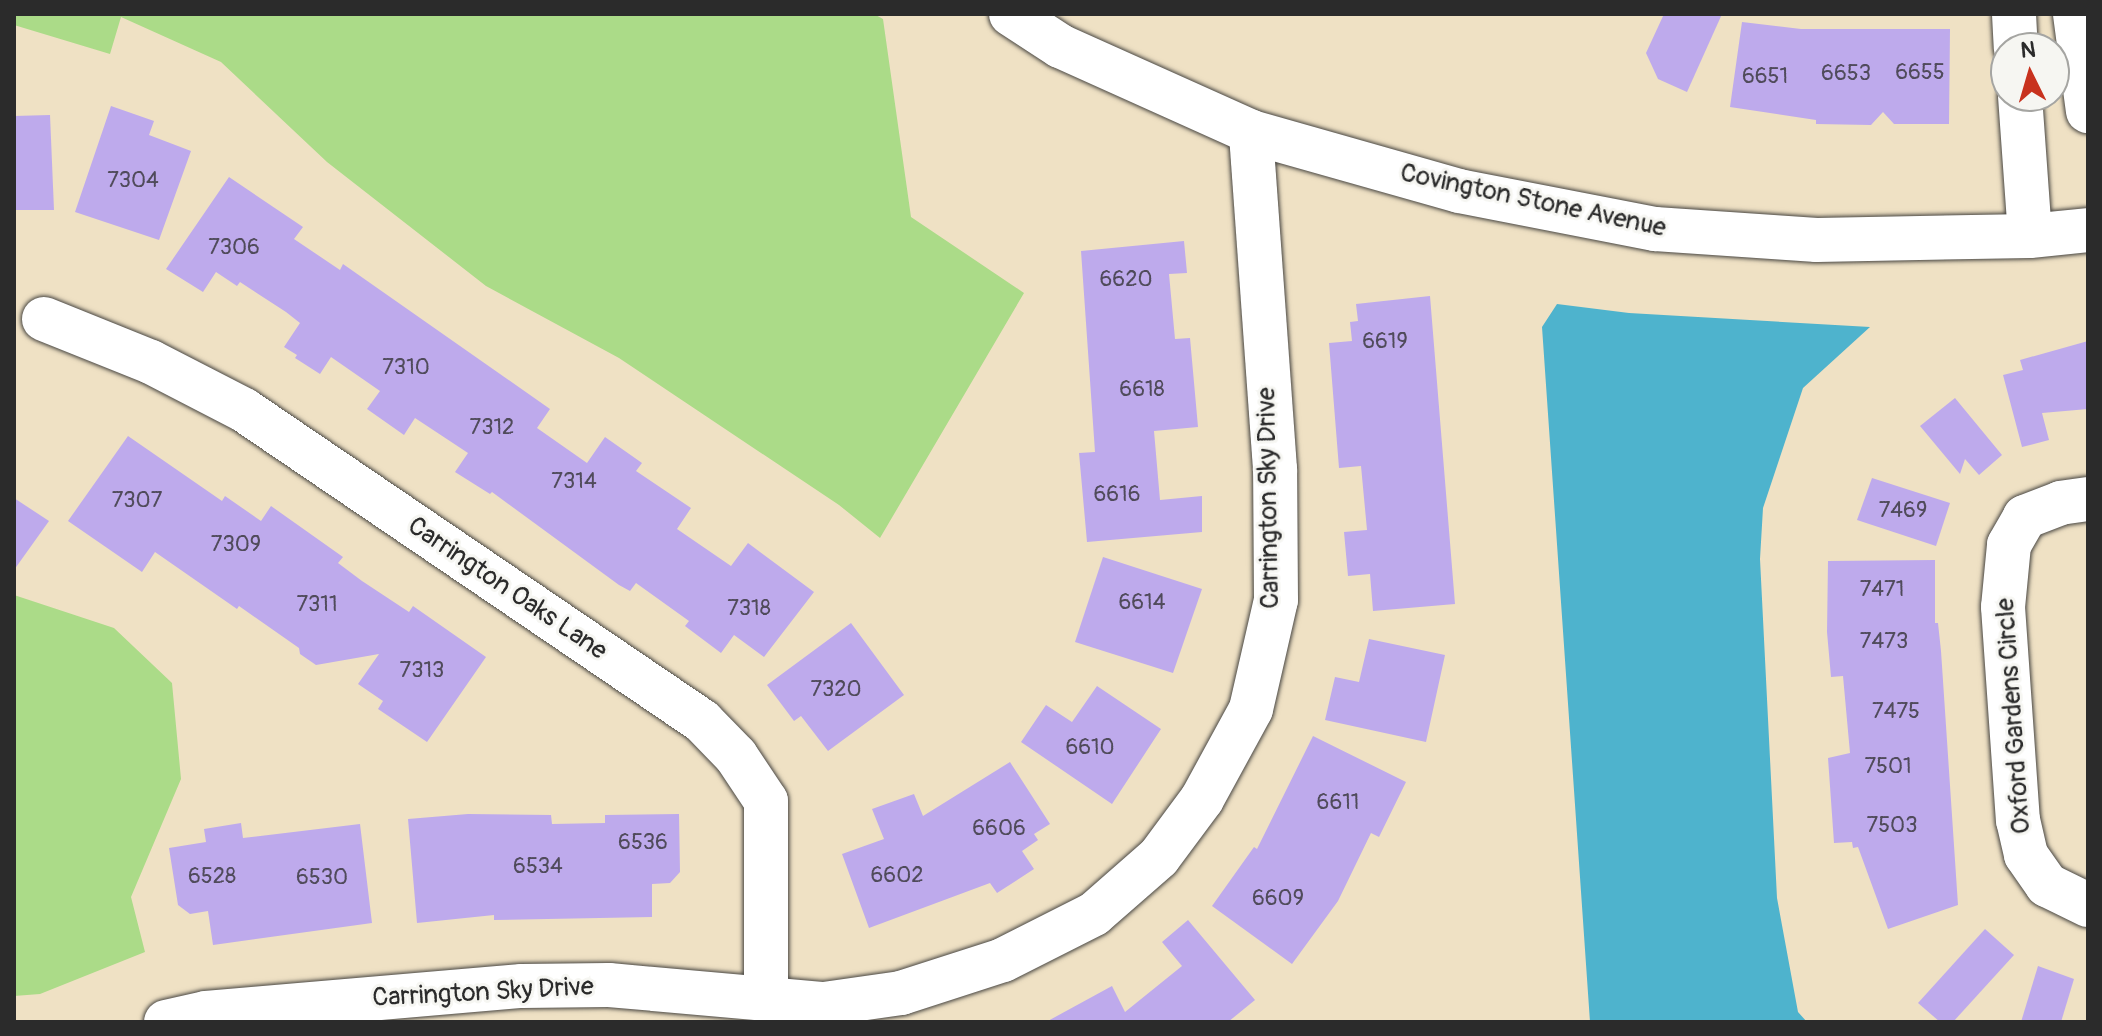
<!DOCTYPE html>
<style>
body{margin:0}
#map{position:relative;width:2102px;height:1036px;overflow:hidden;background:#efe1c4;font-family:Pangolin,sans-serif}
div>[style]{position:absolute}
.green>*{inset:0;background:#abdb88}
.water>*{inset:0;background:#4eb3cd}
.building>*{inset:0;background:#beaaec}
.roads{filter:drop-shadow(0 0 2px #484642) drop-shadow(0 0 2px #484642)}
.minor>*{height:44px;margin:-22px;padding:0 22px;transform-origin:22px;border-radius:22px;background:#fff}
span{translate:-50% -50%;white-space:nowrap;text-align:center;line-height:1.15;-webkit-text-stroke:6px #f6f6f2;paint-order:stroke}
.number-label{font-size:22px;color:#504b5b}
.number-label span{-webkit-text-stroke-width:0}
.street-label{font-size:26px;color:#2b2b2b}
.frame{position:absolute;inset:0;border:16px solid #2b2b2b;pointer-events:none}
.north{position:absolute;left:1990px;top:32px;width:80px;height:80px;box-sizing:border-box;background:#f6f6f2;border:2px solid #a5a5a2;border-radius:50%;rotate:355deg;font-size:22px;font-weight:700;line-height:32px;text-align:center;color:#2b2b2b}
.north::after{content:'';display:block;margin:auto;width:28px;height:36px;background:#c8321e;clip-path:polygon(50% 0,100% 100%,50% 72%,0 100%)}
</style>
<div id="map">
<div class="green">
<div style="clip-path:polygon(14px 14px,874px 14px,883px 19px,911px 217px,1024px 293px,880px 538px,839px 505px,619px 358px,486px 286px,327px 162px,221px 62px,121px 17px,110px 54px,14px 25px)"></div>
<div style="clip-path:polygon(14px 595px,114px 628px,172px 683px,181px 779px,131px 897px,145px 952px,40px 994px,14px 996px)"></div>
</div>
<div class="water">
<div style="clip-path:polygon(1557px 304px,1629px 313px,1870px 327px,1803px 388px,1763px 508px,1760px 559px,1777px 898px,1798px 1012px,1807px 1022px,1590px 1022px,1542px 327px)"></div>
</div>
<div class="building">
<div style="clip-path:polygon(1664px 14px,1722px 14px,1687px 92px,1658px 79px,1646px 53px)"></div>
<div style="clip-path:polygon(1742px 22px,1801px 29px,1950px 29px,1949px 124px,1894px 124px,1883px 112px,1871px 125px,1816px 124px,1816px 120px,1730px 107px)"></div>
<div style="clip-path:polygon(111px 106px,154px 121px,149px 135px,191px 151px,159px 240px,75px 212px)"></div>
<div style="clip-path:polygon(50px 115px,54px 210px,14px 210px,14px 116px)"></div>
<div style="clip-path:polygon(229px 177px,303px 227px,294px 239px,340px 270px,343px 264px,550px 409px,537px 428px,587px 463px,605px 437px,642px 463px,636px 471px,691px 508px,677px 529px,731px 566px,748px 543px,814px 592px,764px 657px,734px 635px,721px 653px,685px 626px,689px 621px,636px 583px,630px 591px,619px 585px,492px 492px,490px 494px,455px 472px,468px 453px,415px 418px,404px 435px,367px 409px,380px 391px,331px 357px,320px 374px,295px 358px,297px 355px,284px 347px,300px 323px,286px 312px,240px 282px,237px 286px,216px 272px,203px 292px,166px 269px)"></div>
<div style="clip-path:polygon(1184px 241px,1187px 273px,1169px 274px,1175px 339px,1190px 338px,1198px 427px,1154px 431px,1160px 500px,1202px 496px,1202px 532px,1087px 542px,1079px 453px,1095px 452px,1081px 251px)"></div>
<div style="clip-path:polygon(1430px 296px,1455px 604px,1373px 611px,1370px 574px,1348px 576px,1344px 532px,1367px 530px,1361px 466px,1339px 468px,1329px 343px,1352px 341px,1350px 322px,1358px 321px,1356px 304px)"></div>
<div style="clip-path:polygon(2088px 341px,2088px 409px,2042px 413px,2049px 440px,2022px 447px,2003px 375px,2023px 370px,2020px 360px)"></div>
<div style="clip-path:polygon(1955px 398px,2002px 455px,1979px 475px,1965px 459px,1960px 474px,1920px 426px)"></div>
<div style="clip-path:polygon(128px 436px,222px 501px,225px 496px,261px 521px,271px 506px,343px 557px,338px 563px,362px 581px,409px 612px,413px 606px,486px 657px,427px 742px,378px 709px,383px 701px,358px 684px,379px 654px,316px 665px,300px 654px,299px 648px,239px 606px,237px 609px,155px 552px,142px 572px,68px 521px)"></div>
<div style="clip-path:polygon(1872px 478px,1950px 503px,1936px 546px,1857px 520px)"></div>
<div style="clip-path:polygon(14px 498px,49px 521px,14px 570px)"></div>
<div style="clip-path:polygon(1103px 557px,1202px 589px,1173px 673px,1075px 642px)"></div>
<div style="clip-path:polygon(1935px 560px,1935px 623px,1938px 623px,1941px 651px,1958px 905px,1888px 929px,1858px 847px,1853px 848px,1852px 842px,1834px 843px,1828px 758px,1850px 753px,1843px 676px,1831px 677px,1827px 632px,1828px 561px)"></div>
<div style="clip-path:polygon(851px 623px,904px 695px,828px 751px,801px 716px,794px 721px,767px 685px)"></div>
<div style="clip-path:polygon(1369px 639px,1445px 655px,1426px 742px,1325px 720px,1335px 677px,1359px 682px)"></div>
<div style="clip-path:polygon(1097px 686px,1161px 729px,1112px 804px,1021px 742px,1046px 705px,1072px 722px)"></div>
<div style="clip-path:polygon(1313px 736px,1406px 782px,1379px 837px,1371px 833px,1338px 901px,1292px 964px,1212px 906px,1254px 847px,1257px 849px)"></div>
<div style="clip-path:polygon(1010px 762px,1050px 824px,1034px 834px,1038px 840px,1022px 851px,1034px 869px,997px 893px,990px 883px,869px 928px,842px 854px,884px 839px,872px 809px,914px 794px,923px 816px)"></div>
<div style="clip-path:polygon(468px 814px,551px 815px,552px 824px,605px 823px,605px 815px,679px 814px,680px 872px,670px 883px,652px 884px,652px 917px,494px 920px,494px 915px,417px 923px,408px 819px)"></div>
<div style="clip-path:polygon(241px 823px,243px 838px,360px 824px,372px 923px,213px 945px,208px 911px,190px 914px,178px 905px,169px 848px,206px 842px,204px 829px)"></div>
<div style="clip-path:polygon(1188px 920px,1255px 1000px,1228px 1022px,1046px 1022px,1112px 986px,1125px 1012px,1182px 966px,1162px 942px)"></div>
<div style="clip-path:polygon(1985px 929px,2014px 955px,1953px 1022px,1940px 1022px,1918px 1003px)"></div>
<div style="clip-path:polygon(2038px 966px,2074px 979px,2061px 1022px,2021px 1022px)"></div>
</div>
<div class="roads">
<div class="minor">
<div style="left:1011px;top:14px;width:59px;rotate:33.1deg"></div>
<div style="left:1060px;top:46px;width:209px;rotate:24.2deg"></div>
<div style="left:1251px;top:132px;width:216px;rotate:15.8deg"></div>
<div style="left:1459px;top:191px;width:200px;rotate:11deg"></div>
<div style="left:1655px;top:229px;width:162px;rotate:3.9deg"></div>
<div style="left:1817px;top:240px;width:213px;rotate:-1.1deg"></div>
<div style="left:2030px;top:236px;width:58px;rotate:-5.9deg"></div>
<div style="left:2014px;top:14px;width:34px;rotate:87deg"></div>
<div style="left:2075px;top:14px;width:98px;rotate:82.4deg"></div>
<div style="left:2020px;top:96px;width:140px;rotate:85.9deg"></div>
<div style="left:44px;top:319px;width:115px;rotate:21.9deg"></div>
<div style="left:151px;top:362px;width:105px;rotate:27.3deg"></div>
<div style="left:244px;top:410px;width:554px;rotate:34.18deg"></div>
<div style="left:702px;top:721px;width:49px;rotate:45.8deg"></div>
<div style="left:736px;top:756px;width:54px;rotate:56.3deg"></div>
<div style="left:766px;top:801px;width:199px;rotate:90deg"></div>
<div style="left:2088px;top:499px;width:27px;rotate:172deg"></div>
<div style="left:2061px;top:503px;width:39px;rotate:159deg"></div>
<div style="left:2025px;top:517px;width:32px;rotate:120deg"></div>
<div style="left:2009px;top:545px;width:62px;rotate:95.5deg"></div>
<div style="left:2003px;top:607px;width:214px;rotate:86deg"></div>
<div style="left:2018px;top:820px;width:36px;rotate:77deg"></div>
<div style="left:2026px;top:855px;width:37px;rotate:55deg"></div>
<div style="left:2047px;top:885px;width:46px;rotate:26deg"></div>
<div style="left:166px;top:1022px;width:41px;rotate:-12.7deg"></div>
<div style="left:206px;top:1013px;width:317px;rotate:-4.9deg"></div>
<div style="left:522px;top:986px;width:87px;rotate:-0.7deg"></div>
<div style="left:609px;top:985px;width:216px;rotate:5.1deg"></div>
<div style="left:824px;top:1004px;width:78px;rotate:-8.1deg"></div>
<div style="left:901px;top:993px;width:107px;rotate:-17.9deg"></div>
<div style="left:1003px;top:960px;width:102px;rotate:-26.8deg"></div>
<div style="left:1094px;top:914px;width:86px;rotate:-41.2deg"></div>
<div style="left:1159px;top:857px;width:72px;rotate:-53.4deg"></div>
<div style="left:1202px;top:799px;width:102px;rotate:-61.4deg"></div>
<div style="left:1251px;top:709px;width:112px;rotate:-77.1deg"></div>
<div style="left:1276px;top:600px;width:131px;rotate:-90.4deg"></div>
<div style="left:1275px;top:469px;width:338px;rotate:-94.1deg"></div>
</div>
</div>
<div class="number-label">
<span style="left:1920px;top:73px">6655</span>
<span style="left:1846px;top:74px">6653</span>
<span style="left:1765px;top:77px">6651</span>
<span style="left:133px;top:181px">7304</span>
<span style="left:234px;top:248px">7306</span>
<span style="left:1126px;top:280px">6620</span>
<span style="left:1385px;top:342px">6619</span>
<span style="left:406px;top:368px">7310</span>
<span style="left:1142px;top:390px">6618</span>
<span style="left:492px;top:428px">7312</span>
<span style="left:574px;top:482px">7314</span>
<span style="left:1117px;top:495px">6616</span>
<span style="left:137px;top:501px">7307</span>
<span style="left:1903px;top:511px">7469</span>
<span style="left:236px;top:545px">7309</span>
<span style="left:1882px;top:590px">7471</span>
<span style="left:1142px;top:603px">6614</span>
<span style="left:317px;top:605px">7311</span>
<span style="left:749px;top:609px">7318</span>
<span style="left:1884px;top:642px">7473</span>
<span style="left:422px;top:671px">7313</span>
<span style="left:836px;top:690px">7320</span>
<span style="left:1896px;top:712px">7475</span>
<span style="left:1090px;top:748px">6610</span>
<span style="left:1888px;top:767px">7501</span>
<span style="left:1338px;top:803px">6611</span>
<span style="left:1892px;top:826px">7503</span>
<span style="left:999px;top:829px">6606</span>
<span style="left:643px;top:843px">6536</span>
<span style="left:538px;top:867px">6534</span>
<span style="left:897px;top:876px">6602</span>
<span style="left:212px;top:877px">6528</span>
<span style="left:322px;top:878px">6530</span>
<span style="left:1278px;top:899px">6609</span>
</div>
<div class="street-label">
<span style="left:1533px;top:201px;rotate:12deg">Covington Stone Avenue</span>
<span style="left:1269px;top:498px;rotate:-91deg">Carrington Sky Drive</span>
<span style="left:507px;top:589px;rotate:34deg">Carrington Oaks Lane</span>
<span style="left:2014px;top:716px;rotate:-94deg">Oxford Gardens Circle</span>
<span style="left:483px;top:993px;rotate:-3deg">Carrington Sky Drive</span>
</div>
<div class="frame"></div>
<div class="north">N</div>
</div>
